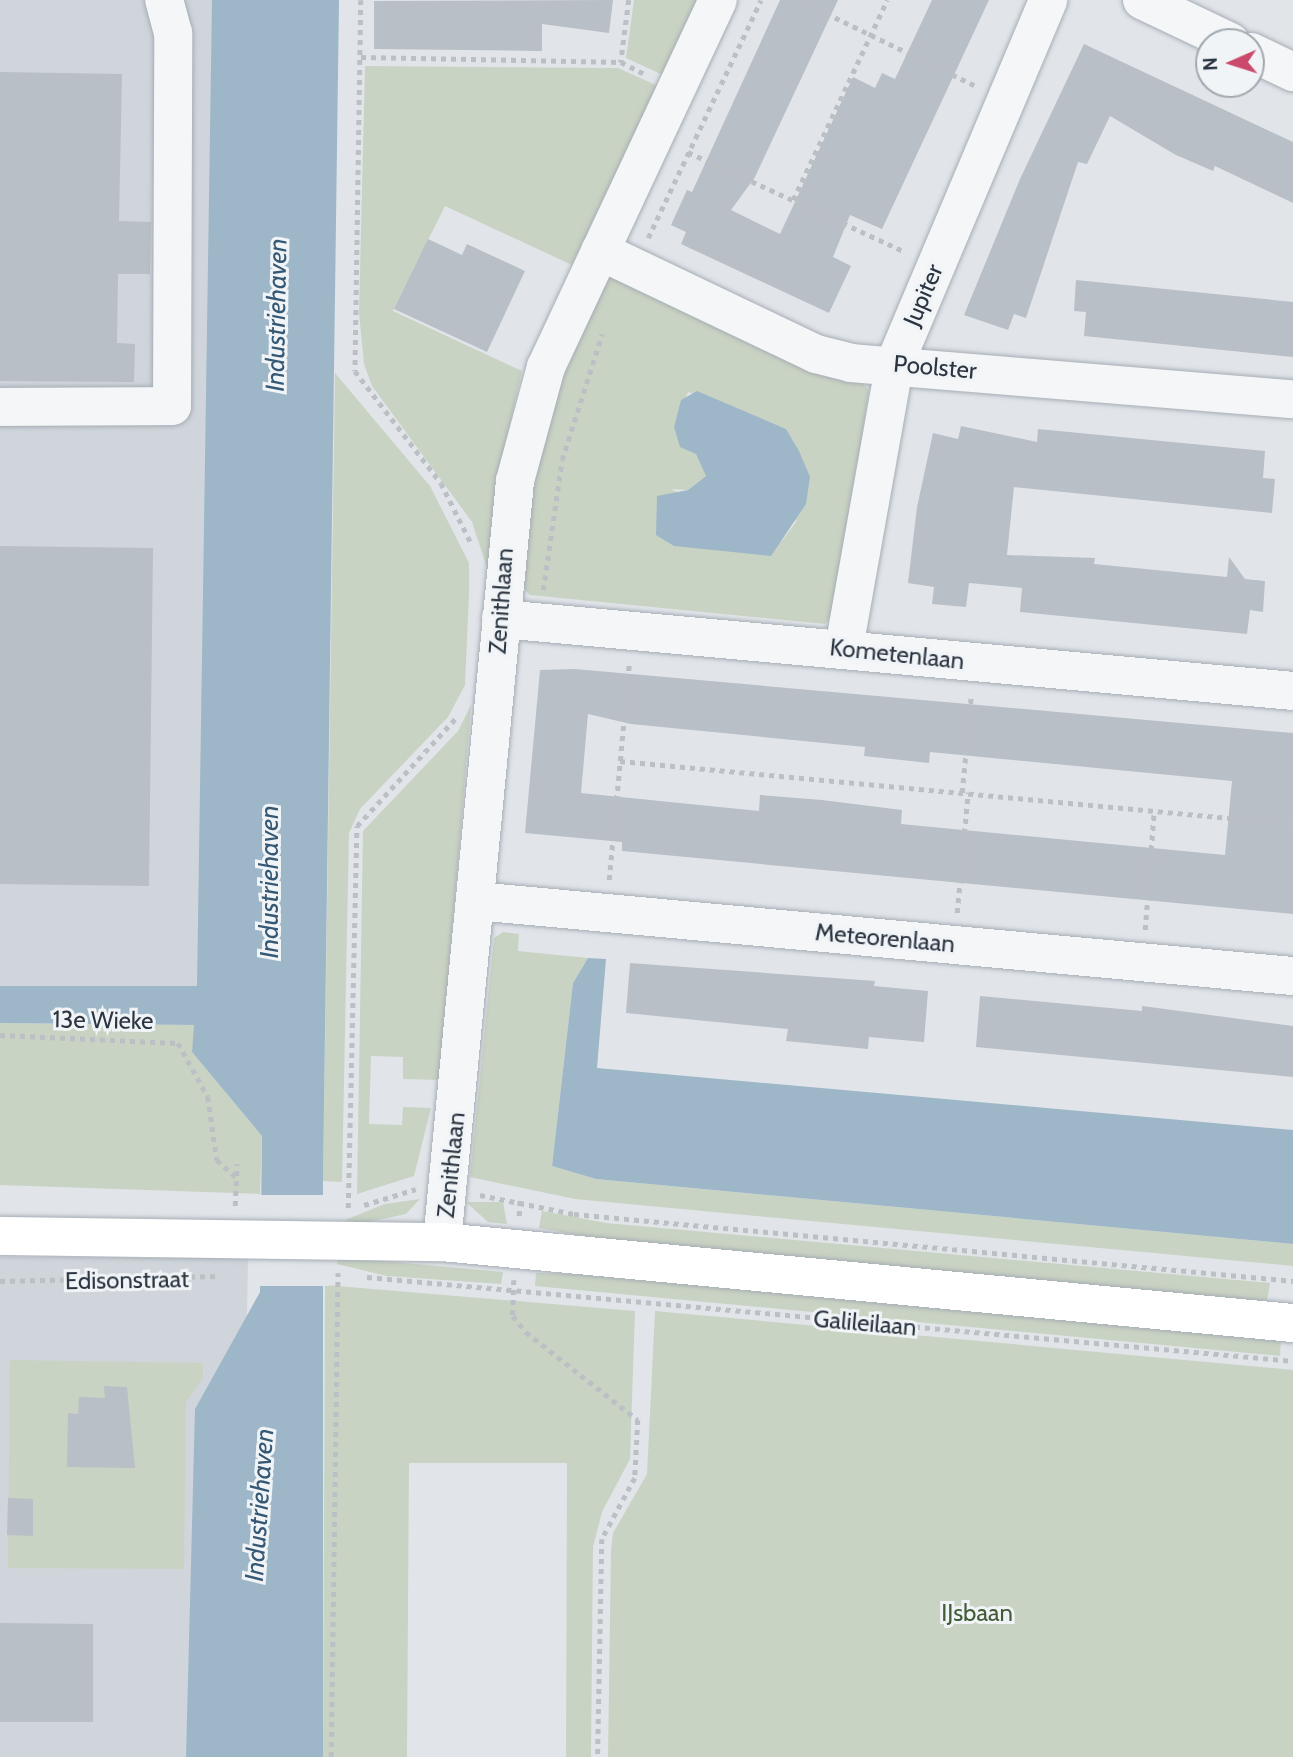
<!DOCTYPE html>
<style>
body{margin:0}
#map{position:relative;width:1293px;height:1757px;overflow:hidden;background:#e1e5ea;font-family:Cabin,sans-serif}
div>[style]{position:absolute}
.built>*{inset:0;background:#cfd5db}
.green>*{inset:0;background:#c9d3c3}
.water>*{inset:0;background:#9db7c8}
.pier>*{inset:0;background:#e1e5ea}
.building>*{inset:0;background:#b9bfc6}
.path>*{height:4.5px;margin-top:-2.25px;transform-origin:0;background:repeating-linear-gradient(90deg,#bbc0c5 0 5px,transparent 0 10px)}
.roads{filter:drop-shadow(0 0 2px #a6adb4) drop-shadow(0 0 2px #a6adb4)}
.minor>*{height:38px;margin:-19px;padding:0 19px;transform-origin:19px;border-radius:19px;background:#f4f6f8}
.major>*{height:38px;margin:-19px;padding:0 19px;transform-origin:19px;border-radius:19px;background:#fff}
span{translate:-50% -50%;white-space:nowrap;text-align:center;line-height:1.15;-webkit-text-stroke:6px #f1f4f7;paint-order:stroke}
.street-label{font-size:24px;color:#2a3541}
.park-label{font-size:24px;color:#425c38}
.water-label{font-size:26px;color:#355874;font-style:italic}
.north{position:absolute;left:1195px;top:28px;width:70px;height:70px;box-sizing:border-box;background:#f1f4f7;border:2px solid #a1a8ae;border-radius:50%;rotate:267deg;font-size:19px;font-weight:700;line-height:28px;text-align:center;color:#2a3541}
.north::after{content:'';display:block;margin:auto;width:24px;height:32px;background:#cb4a6b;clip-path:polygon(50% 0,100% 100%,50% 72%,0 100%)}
</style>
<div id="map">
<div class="built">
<div style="clip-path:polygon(0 0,225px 0,209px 1004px,0 1000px)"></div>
<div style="clip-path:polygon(0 1257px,248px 1258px,239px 1757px,0 1757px)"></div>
</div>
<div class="green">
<div style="clip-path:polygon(634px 0,697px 0,663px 75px,626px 58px)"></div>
<div style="clip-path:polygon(365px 66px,618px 68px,658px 86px,572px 265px,445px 206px,393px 311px,522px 371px,496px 484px,488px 571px,472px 522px,372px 386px,364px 364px,359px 313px)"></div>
<div style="clip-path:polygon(evenodd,611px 277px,862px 382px,869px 390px,836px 610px,825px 624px,530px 595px,518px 583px,539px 434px,598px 291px,611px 277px,688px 392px,786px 429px,796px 522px,780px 543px,671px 489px,688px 490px,706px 476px,706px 467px,674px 427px,688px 392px)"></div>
<div style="clip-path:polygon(335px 373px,430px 486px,469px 563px,469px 595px,465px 685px,448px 717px,360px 809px,349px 833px,342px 1182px,323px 1181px)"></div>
<div style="clip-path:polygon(471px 705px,440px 1080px,403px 1079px,403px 1057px,371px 1056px,369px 1124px,402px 1125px,403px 1107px,431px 1108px,414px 1176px,357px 1194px,363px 831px,458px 731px)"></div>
<div style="clip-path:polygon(503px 932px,519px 934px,518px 951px,588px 958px,573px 983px,552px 1166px,596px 1179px,1293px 1244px,1293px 1266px,575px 1199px,470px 1177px,494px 938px)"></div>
<div style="clip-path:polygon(0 1023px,195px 1025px,192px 1052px,262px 1136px,260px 1194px,0 1185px)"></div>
<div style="clip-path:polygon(420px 1199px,406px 1214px,358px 1224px,345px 1220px,385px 1204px)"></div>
<div style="clip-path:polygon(466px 1202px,503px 1202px,507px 1224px,488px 1222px)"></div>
<div style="clip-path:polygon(542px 1211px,606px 1223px,1270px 1283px,1267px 1302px,610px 1241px,539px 1228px)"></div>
<div style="clip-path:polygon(338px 1257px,503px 1272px,501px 1284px,387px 1276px,337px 1264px)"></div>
<div style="clip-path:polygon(536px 1273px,648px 1276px,1281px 1337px,1280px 1356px,535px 1286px)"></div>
<div style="clip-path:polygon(325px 1285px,635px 1311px,630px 1459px,602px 1512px,593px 1547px,591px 1757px,566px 1757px,567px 1463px,409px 1463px,407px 1757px,323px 1757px)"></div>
<div style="clip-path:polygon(655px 1311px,1293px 1370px,1293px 1757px,608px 1757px,611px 1550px,613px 1533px,647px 1474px)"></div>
<div style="clip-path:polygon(10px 1360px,203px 1363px,203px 1378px,186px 1402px,184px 1569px,8px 1568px)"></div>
</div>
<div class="water">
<div style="clip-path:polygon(212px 0,339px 0,323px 1181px,323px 1757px,186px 1757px,195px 1409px,260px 1292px,262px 1136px,192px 1052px,194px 1025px,0 1023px,0 986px,197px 986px)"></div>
<div style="clip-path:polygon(697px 391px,786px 429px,799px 451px,810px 477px,806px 504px,771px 556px,674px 546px,656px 535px,657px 496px,688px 490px,706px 476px,696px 454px,680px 447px,674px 427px,681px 400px)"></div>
<div style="clip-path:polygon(588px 958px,606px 959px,597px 1068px,1293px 1130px,1293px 1244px,596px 1179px,552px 1166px,573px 983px)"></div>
</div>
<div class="pier">
<div style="clip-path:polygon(257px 1195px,328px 1195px,329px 1286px,256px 1286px)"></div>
</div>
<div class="building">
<div style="clip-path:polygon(613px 0,609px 33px,542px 24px,542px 51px,374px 49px,374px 1px)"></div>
<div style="clip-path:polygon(780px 0,838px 0,755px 177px,731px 210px,780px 234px,853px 77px,875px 88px,882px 73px,895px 79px,932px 0,989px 0,882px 229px,850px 215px,833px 257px,851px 266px,829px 313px,681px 244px,686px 232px,671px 225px,687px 190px,692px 192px)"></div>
<div style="clip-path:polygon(1084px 44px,1293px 142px,1293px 203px,1215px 166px,1213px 171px,1176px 155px,1110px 116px,1087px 164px,1078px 162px,1026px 318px,1014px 314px,1008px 330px,964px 315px,1020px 179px)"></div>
<div style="clip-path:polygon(0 72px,122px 74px,119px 221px,151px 222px,150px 274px,118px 274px,117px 343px,135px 344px,134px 382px,0 381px)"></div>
<div style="clip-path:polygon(428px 239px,462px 255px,467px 244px,525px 271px,487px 352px,394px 309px)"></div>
<div style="clip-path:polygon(1076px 280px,1293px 302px,1293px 357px,1084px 336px,1086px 312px,1074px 311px)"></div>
<div style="clip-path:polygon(961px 426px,1037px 442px,1038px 429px,1265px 451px,1263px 478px,1275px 479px,1272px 513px,1014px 487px,1007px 555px,1095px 558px,1094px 564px,1227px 577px,1229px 557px,1245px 579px,1265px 581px,1263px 612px,1250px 610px,1247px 634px,1020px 612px,1022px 588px,969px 583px,966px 607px,932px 604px,934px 587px,908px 583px,917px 507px,933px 433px,958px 439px)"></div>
<div style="clip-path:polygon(0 546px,153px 548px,149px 886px,0 884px)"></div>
<div style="clip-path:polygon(evenodd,575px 669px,1293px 733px,1293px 914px,622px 851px,622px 842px,525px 833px,540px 670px,575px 669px,588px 714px,631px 724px,865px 747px,864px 756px,929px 763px,930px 752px,1232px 781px,1225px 855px,901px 824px,902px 810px,822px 800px,760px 795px,759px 811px,581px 793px,588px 714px)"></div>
<div style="clip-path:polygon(630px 963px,875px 981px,874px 986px,928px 991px,924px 1042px,869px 1037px,868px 1049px,786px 1041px,788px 1029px,626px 1013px)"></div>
<div style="clip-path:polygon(980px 996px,1142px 1011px,1142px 1006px,1293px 1026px,1293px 1077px,976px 1047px)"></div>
<div style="clip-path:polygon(104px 1386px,127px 1387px,135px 1468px,67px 1467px,68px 1413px,78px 1414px,79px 1397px,105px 1398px)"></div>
<div style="clip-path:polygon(8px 1498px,33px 1499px,33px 1536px,7px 1535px)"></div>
<div style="clip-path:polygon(0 1623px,93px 1624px,93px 1722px,0 1722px)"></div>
</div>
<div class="path">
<div style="left:361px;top:0;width:371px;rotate:90.9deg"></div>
<div style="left:355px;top:371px;width:141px;rotate:52.5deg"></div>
<div style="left:441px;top:483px;width:69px;rotate:63.4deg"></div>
<div style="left:629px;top:0;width:63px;rotate:97.4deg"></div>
<div style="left:621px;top:62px;width:27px;rotate:27deg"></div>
<div style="left:799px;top:0;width:199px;rotate:25.9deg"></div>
<div style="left:361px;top:57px;width:260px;rotate:1.1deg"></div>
<div style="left:688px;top:152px;width:239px;rotate:24.7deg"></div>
<div style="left:793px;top:200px;width:221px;rotate:-64.8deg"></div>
<div style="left:648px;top:238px;width:263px;rotate:-64.6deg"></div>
<div style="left:543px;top:590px;width:131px;rotate:-81.7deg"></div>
<div style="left:562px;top:460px;width:132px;rotate:-72.4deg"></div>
<div style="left:620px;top:761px;width:676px;rotate:5.35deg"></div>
<div style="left:962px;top:793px;width:97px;rotate:-84.7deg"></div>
<div style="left:609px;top:880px;width:218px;rotate:-84.7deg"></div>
<div style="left:957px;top:913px;width:121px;rotate:-84.8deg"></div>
<div style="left:1145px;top:930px;width:119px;rotate:-85.7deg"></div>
<div style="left:0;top:1035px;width:178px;rotate:2.6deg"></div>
<div style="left:178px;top:1043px;width:62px;rotate:60.9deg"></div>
<div style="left:208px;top:1097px;width:64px;rotate:81.9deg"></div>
<div style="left:217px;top:1160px;width:25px;rotate:42deg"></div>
<div style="left:480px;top:1195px;width:96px;rotate:11.4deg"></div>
<div style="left:574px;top:1214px;width:722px;rotate:5.32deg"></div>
<div style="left:364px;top:1205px;width:54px;rotate:-17.1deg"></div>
<div style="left:235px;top:1206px;width:42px;rotate:-87.3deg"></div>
<div style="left:348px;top:1208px;width:382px;rotate:-88.7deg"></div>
<div style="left:357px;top:826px;width:148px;rotate:-47.5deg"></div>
<div style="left:519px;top:1216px;width:17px;rotate:-87deg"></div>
<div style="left:367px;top:1277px;width:930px;rotate:5.18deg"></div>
<div style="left:514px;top:1280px;width:36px;rotate:92deg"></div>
<div style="left:513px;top:1316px;width:21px;rotate:51deg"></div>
<div style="left:526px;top:1332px;width:142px;rotate:38.2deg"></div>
<div style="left:638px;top:1420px;width:58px;rotate:93deg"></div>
<div style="left:635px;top:1478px;width:69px;rotate:118.4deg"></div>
<div style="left:602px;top:1539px;width:218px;rotate:91.1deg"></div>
<div style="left:0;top:1281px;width:219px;rotate:-1.3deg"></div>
<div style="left:331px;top:1757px;width:484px;rotate:-89.2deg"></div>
</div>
<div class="roads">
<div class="minor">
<div style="left:1142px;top:0;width:98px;rotate:25.5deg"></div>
<div style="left:1251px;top:52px;width:47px;rotate:25.5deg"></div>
<div style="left:600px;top:251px;width:239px;rotate:25.5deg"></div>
<div style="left:816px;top:354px;width:36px;rotate:14deg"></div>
<div style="left:851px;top:363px;width:443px;rotate:4.7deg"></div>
<div style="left:0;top:407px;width:172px;rotate:-0.3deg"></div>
<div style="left:172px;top:406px;width:373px;rotate:-89.8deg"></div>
<div style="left:173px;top:33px;width:34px;rotate:-105deg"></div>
<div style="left:501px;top:619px;width:795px;rotate:5.19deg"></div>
<div style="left:844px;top:648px;width:290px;rotate:-79.9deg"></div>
<div style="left:895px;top:363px;width:394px;rotate:-67.1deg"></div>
<div style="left:476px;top:901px;width:820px;rotate:5.25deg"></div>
<div style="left:442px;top:1242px;width:764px;rotate:-84.52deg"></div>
<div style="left:515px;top:481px;width:118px;rotate:-74.8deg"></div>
<div style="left:546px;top:367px;width:405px;rotate:-64.9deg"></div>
</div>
<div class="major">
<div style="left:0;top:1236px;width:442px;rotate:0.8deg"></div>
<div style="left:442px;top:1242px;width:855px;rotate:5.44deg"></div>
</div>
</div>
<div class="street-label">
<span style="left:923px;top:295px;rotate:-67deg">Jupiter</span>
<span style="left:935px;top:367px;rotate:5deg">Poolster</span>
<span style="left:501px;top:601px;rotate:-86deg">Zenithlaan</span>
<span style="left:897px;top:654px;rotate:6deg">Kometenlaan</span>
<span style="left:885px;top:938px;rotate:5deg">Meteorenlaan</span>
<span style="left:103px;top:1020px;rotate:1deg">13e Wieke</span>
<span style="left:451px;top:1165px;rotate:-84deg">Zenithlaan</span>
<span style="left:127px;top:1280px;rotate:-1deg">Edisonstraat</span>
<span style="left:865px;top:1323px;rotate:5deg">Galileilaan</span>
</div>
<div class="park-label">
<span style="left:977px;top:1613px">IJsbaan</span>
</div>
<div class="water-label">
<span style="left:277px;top:315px;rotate:-89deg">Industriehaven</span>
<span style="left:270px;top:882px;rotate:-90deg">Industriehaven</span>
<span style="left:260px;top:1505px;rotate:-86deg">Industriehaven</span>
</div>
<div class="north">N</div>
</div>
